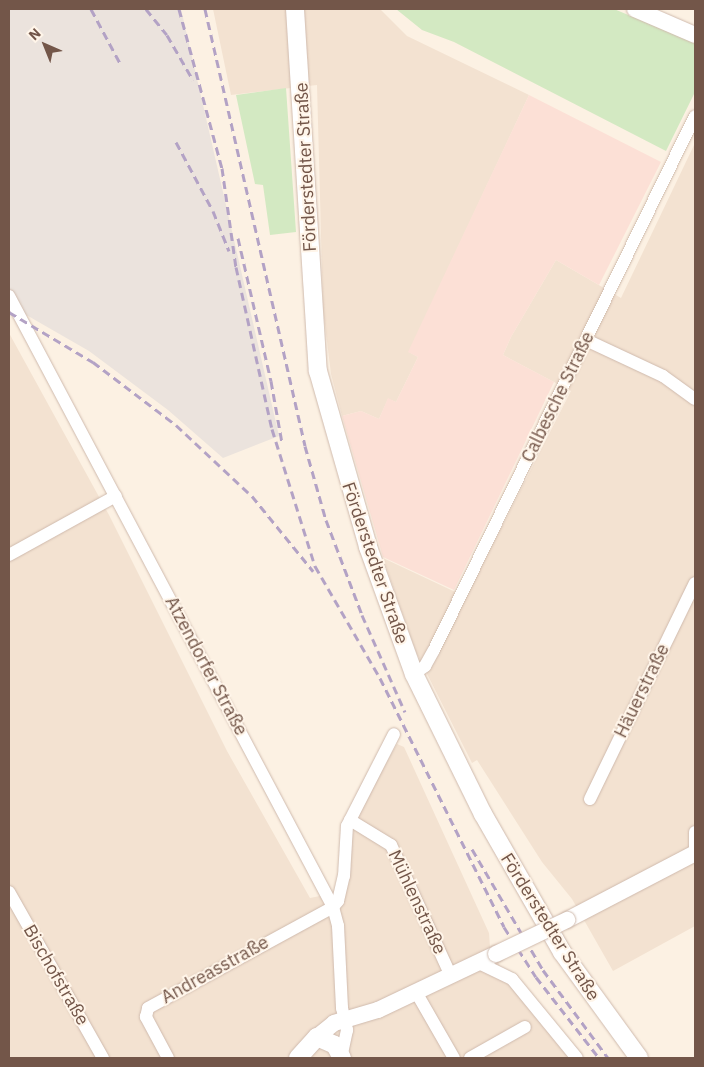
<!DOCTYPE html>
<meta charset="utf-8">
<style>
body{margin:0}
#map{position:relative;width:704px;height:1067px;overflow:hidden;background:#fcf1e3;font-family:"IBM Plex Sans",sans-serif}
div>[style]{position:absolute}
.residential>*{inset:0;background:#f3e2d1}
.commercial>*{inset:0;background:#fce0d6}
.industrial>*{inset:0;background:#ebe3dd}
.green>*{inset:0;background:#d3e9c2}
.roads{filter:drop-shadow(0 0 1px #cfbaad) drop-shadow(0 0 1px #cfbaad)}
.minor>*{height:12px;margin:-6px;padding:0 6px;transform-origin:6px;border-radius:6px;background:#fff}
.tertiary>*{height:16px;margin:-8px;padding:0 8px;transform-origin:8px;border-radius:8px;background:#fff}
.secondary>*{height:18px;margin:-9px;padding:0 9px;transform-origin:9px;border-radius:9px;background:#fff}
.rail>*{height:3px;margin-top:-1.5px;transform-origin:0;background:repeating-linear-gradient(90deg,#b3a2c5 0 8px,transparent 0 13px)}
.bridges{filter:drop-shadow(0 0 1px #cfbaad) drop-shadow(0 0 1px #cfbaad)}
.tertiary-bridge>*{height:16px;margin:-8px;padding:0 8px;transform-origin:8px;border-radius:8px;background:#fff}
span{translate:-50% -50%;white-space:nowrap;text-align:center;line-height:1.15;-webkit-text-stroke:4px #fff5e9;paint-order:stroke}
.street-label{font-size:18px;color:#735649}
.frame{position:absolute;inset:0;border:10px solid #735649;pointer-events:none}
.north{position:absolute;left:20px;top:20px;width:50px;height:50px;-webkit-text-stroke:4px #fff5e9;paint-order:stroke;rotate:316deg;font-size:14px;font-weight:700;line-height:20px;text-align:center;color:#735649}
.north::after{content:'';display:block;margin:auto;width:18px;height:22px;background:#735649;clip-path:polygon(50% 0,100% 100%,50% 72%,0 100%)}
</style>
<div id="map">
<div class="residential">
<div style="clip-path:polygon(213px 9px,380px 9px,407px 36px,529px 95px,409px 352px,418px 357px,396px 402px,388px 399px,379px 419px,361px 411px,342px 416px,331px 374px,323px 309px,317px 85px,231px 95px)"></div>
<div style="clip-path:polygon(695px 143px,695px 926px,613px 971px,572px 899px,542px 862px,477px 760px,472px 763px,416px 652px,383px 558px,466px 597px,571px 391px,503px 355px,511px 337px,556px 260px,621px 298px)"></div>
<div style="clip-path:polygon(9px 333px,109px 515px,227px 751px,310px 898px,345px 891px,354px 827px,361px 807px,397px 744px,404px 747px,489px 933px,490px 947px,509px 983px,569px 1058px,9px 1058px)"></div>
</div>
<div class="commercial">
<div style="clip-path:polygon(529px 95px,661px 162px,599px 285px,556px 260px,511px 337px,503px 355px,554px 382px,454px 590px,383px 557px,342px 416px,361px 411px,379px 419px,388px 398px,396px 402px,418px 357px,408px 352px)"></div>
</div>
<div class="industrial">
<div style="clip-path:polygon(9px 9px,181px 9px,279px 436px,223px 458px,168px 410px,89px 351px,9px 305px)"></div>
</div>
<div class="green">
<div style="clip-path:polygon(396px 9px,614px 9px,695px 43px,695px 92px,666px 151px,454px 42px,422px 30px)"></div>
<div style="clip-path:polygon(286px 88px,296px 232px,270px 235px,263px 185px,255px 184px,236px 95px)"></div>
</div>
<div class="roads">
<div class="minor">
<div style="left:9px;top:296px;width:692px;rotate:62.06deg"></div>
<div style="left:333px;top:907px;width:20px;rotate:75deg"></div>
<div style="left:338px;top:926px;width:82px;rotate:87.2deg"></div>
<div style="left:342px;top:1008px;width:23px;rotate:77deg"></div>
<div style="left:347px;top:1030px;width:24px;rotate:102deg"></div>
<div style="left:586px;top:340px;width:85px;rotate:25.1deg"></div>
<div style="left:663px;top:376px;width:39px;rotate:36deg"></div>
<div style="left:9px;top:555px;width:122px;rotate:-28.9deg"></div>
<div style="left:414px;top:674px;width:14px;rotate:-36deg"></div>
<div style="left:425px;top:666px;width:18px;rotate:-61deg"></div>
<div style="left:434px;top:650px;width:594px;rotate:-63.95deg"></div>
<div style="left:590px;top:799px;width:240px;rotate:-64.1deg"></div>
<div style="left:350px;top:820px;width:48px;rotate:31.4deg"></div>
<div style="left:391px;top:845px;width:144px;rotate:65.4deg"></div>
<div style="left:695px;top:832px;width:15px;rotate:90deg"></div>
<div style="left:9px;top:892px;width:191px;rotate:60.5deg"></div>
<div style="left:479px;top:963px;width:37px;rotate:26deg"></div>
<div style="left:512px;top:979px;width:102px;rotate:50.6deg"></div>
<div style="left:416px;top:992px;width:76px;rotate:60.1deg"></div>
<div style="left:168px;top:1058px;width:47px;rotate:-118.2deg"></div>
<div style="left:146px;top:1017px;width:9px;rotate:-77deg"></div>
<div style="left:148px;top:1008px;width:211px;rotate:-28.6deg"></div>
<div style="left:333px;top:907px;width:8px;rotate:-50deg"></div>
<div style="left:338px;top:901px;width:26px;rotate:-77deg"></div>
<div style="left:344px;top:876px;width:50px;rotate:-86.6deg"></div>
<div style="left:347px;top:826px;width:103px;rotate:-62.9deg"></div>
<div style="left:470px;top:1058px;width:63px;rotate:-29.4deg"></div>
</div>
<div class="tertiary">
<div style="left:635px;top:9px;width:65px;rotate:23.4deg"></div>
<div style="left:567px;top:920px;width:144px;rotate:-27.6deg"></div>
<div style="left:317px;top:1037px;width:22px;rotate:-39deg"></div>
<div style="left:334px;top:1023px;width:46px;rotate:-16.5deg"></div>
<div style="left:378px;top:1010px;width:131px;rotate:-25.4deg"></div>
</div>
<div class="secondary">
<div style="left:295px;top:9px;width:363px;rotate:86.4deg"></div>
<div style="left:318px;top:371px;width:183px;rotate:74.1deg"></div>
<div style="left:368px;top:547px;width:135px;rotate:70.1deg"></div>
<div style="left:414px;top:674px;width:156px;rotate:63.8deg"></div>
<div style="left:483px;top:814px;width:159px;rotate:60.2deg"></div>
<div style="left:562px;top:952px;width:131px;rotate:54deg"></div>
<div style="left:298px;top:1058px;width:28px;rotate:-48deg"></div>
<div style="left:317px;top:1037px;width:20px;rotate:24deg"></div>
<div style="left:335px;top:1045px;width:15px;rotate:62deg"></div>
</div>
</div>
<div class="rail">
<div style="left:91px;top:9px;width:61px;rotate:61.8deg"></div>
<div style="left:146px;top:9px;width:33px;rotate:51deg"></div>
<div style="left:167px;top:35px;width:52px;rotate:60deg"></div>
<div style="left:179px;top:9px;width:165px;rotate:74.9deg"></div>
<div style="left:222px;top:168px;width:100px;rotate:82deg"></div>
<div style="left:236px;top:267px;width:166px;rotate:77.5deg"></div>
<div style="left:272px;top:429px;width:144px;rotate:72.6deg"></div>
<div style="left:315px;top:566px;width:129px;rotate:59.9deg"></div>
<div style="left:380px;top:678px;width:278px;rotate:63.5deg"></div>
<div style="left:504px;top:927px;width:59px;rotate:57.4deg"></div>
<div style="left:536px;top:977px;width:103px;rotate:52.1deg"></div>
<div style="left:205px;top:9px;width:448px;rotate:77.1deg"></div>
<div style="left:305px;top:446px;width:77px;rotate:74.2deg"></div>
<div style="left:326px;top:520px;width:102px;rotate:69.2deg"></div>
<div style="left:362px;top:615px;width:106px;rotate:66.1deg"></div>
<div style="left:176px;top:142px;width:78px;rotate:61.8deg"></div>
<div style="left:213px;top:211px;width:43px;rotate:68.2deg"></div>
<div style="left:238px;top:238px;width:147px;rotate:77deg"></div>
<div style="left:271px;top:381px;width:63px;rotate:79.9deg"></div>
<div style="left:9px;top:312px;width:98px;rotate:30.8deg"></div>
<div style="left:93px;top:362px;width:104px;rotate:37.2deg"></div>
<div style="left:176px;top:425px;width:104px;rotate:43.1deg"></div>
<div style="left:252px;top:496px;width:97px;rotate:50.9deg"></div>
<div style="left:472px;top:849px;width:140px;rotate:59.6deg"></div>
<div style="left:543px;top:970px;width:109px;rotate:53.5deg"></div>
</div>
<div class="bridges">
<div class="tertiary-bridge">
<div style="left:496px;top:954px;width:79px;rotate:-25.6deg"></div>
</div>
</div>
<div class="street-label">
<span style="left:306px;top:167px;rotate:-93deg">Förderstedter Straße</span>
<span style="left:558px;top:397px;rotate:-64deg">Calbesche Straße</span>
<span style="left:375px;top:563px;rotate:71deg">Förderstedter Straße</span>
<span style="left:206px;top:666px;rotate:62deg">Atzendorfer Straße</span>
<span style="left:642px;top:691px;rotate:-64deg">Häuerstraße</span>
<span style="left:417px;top:902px;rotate:65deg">Mühlenstraße</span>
<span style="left:550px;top:927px;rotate:58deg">Förderstedter Straße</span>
<span style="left:215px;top:970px;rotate:-29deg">Andreasstraße</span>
<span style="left:56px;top:975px;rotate:60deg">Bischofstraße</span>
</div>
<div class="frame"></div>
<div class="north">N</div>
</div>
